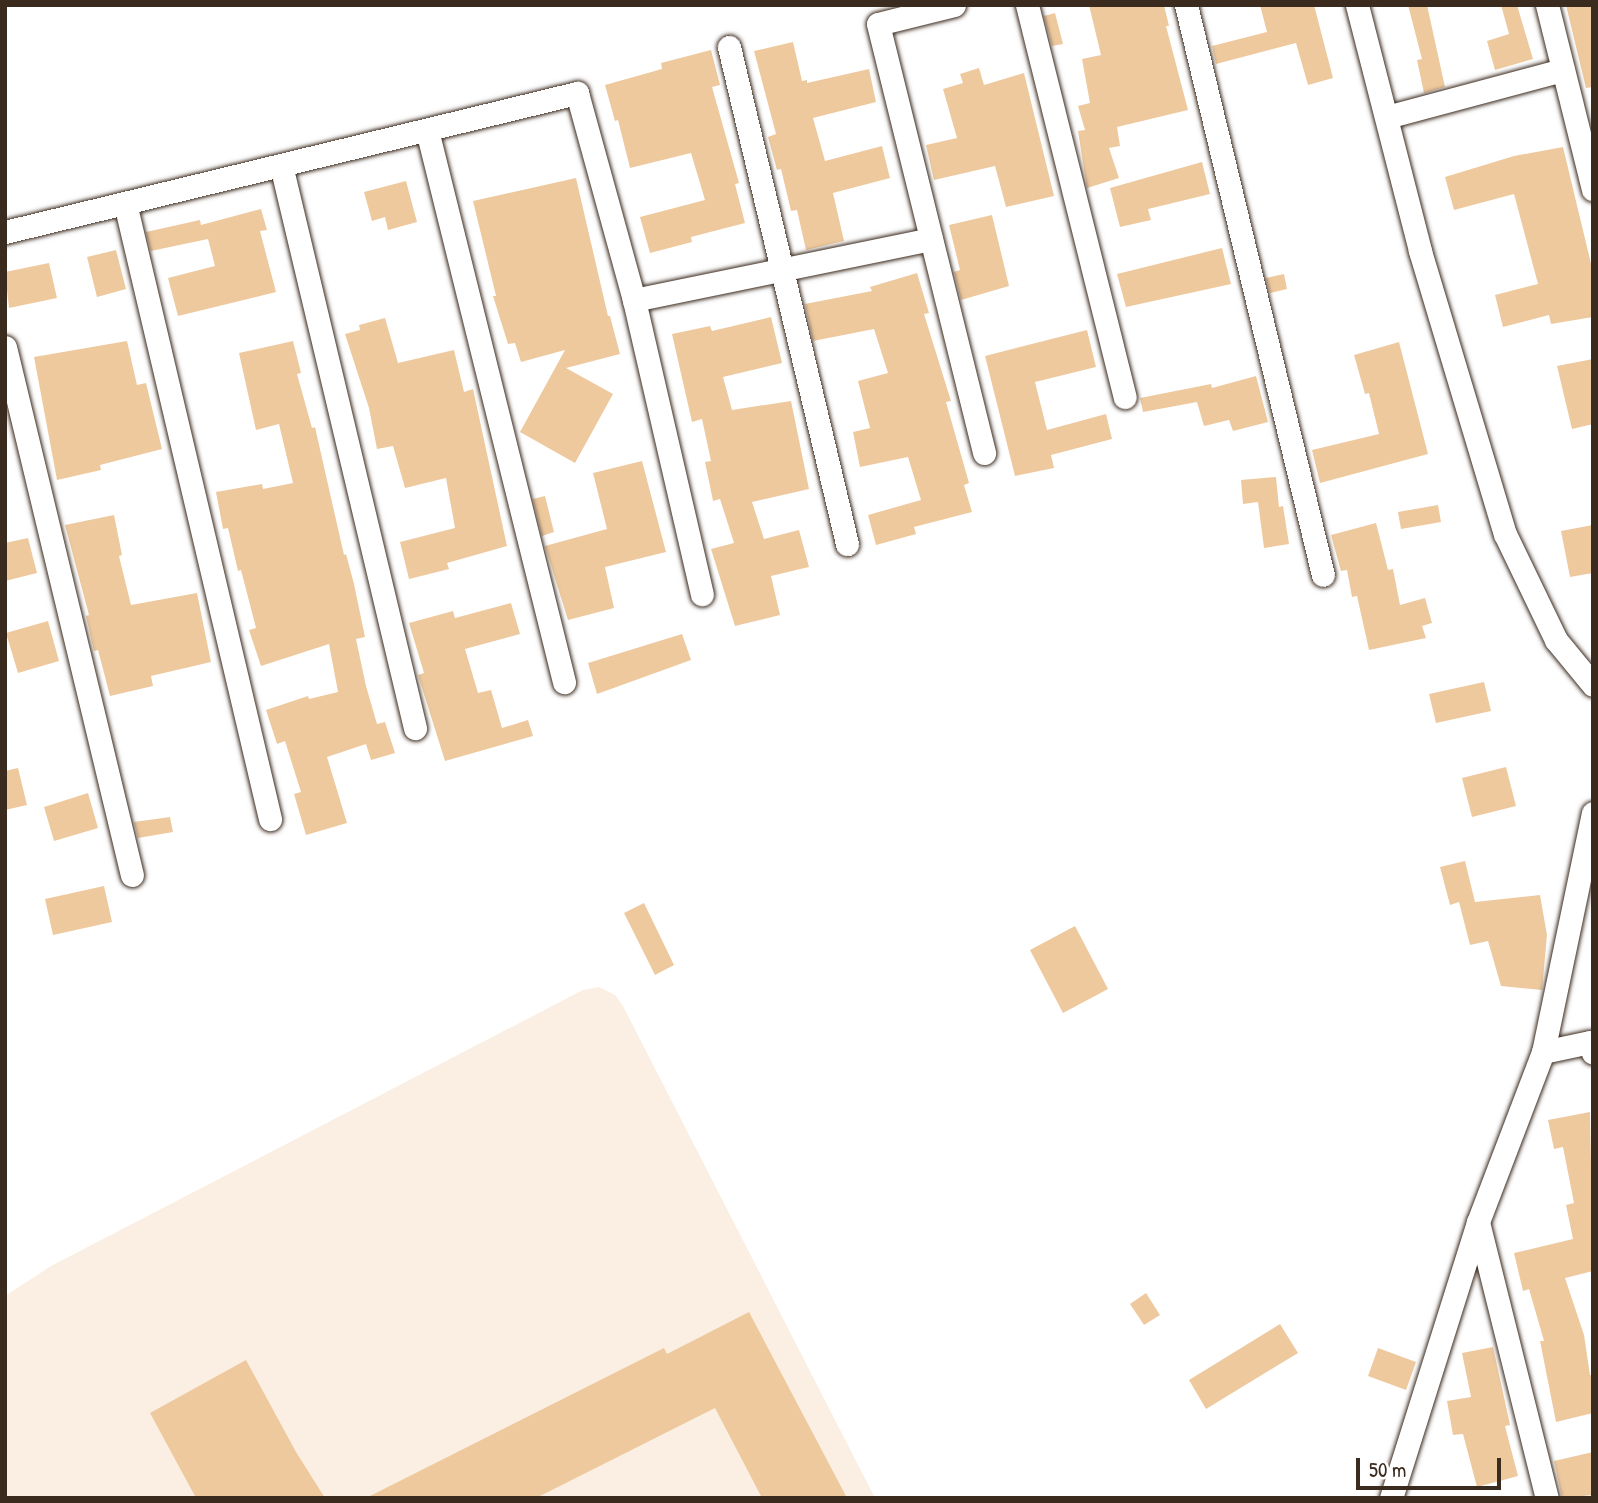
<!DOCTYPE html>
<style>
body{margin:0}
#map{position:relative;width:1598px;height:1503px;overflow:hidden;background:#fff;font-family:"Patrick Hand",sans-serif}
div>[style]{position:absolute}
.built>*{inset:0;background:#faefe2}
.building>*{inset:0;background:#eec99e}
.roads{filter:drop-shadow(0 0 2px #3b2a1e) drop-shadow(0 0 2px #3b2a1e)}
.street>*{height:23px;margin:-11.5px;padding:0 11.5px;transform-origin:11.5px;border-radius:11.5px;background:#fff}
span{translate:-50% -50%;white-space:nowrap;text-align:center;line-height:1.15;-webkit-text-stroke:5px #fff;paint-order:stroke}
.frame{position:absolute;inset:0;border:7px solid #3b2a1e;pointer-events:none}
.scale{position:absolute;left:1356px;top:1458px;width:145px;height:32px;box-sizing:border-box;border:4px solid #3b2a1e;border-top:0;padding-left:9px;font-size:21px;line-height:24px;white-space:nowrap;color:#3b2a1e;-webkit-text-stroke:5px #fff;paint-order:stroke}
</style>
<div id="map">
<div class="built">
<div style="clip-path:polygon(599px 987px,615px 995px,623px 1006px,875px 1498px,5px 1498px,5px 1296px,51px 1266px,583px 990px)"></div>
</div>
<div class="building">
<div style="clip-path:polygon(1089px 5px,1164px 5px,1169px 26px,1166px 26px,1188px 110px,1117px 127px,1120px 146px,1109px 148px,1119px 178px,1087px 188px,1078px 131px,1085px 130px,1078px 106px,1090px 103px,1082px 59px,1101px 55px)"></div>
<div style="clip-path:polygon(1260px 5px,1314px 5px,1333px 78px,1308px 85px,1296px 43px,1216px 64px,1212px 46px,1267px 32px)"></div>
<div style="clip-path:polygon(1408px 5px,1427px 5px,1445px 87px,1424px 93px,1417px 60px,1422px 59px)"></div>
<div style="clip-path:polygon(1501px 5px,1517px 5px,1533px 59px,1495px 70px,1487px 41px,1509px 34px)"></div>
<div style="clip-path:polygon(1566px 5px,1593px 5px,1593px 87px,1586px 88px)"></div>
<div style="clip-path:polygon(1055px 13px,1063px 44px,1052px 46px,1044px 16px)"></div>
<div style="clip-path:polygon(793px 42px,802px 81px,807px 80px,807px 83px,869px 69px,876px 102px,813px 118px,825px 161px,882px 146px,890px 178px,833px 193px,844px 241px,806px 250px,797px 210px,791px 211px,781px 169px,777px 170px,768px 137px,776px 134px,754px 51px)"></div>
<div style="clip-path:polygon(711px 50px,720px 85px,712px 87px,739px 183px,735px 184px,745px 223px,691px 237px,692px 242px,650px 253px,640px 217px,705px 200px,691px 153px,630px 168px,618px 120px,615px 121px,605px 85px,662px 69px,661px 63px)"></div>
<div style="clip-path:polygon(979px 68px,984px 85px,1024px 73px,1054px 196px,1006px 207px,995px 166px,934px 180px,926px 145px,957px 138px,943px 89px,963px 83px,960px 74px)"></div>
<div style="clip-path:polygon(1563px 147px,1593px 272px,1593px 317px,1551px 324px,1549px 315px,1503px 327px,1495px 295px,1538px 284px,1514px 194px,1454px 210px,1445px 177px,1514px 156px)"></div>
<div style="clip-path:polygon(1202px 162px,1210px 194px,1148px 209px,1151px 220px,1120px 227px,1110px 188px)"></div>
<div style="clip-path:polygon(576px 178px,608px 316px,610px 316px,620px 354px,566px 368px,613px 394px,575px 463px,520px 432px,565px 350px,521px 362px,515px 343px,508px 344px,493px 296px,496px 296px,473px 201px)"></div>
<div style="clip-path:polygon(406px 181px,417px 222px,388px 230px,385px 217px,372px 221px,364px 192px)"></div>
<div style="clip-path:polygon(261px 209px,267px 230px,260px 231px,276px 292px,178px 316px,168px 278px,215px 266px,208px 239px,151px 251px,146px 232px,200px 220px,201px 225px)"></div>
<div style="clip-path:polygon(992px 215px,1009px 286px,961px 300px,954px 272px,960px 270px,949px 225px)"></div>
<div style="clip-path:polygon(1222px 248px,1231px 284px,1126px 307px,1117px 274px)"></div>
<div style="clip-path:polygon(116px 250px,126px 289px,97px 297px,87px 257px)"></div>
<div style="clip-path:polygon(49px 263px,57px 298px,9px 308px,5px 272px)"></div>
<div style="clip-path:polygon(917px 273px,929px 313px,924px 314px,951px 401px,946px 402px,969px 483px,964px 485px,972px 512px,914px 527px,916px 534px,876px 545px,868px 515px,921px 500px,908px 457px,860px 467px,853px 432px,870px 428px,858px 381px,888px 373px,874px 329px,813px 341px,805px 304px,872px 291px,870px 287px)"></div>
<div style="clip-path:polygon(1284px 274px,1287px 289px,1270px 293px,1266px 278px)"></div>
<div style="clip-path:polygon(771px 317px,782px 363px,723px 377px,732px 410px,791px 401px,809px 489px,752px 502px,764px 539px,799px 530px,809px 567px,771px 576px,780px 615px,735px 626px,711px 549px,734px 543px,720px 499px,713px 501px,705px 462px,711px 461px,702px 419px,692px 422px,672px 334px,710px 326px,712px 331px)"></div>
<div style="clip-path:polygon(385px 318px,398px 363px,454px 350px,464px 392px,473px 389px,507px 546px,447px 563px,449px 569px,409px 579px,400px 542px,455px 528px,446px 478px,405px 488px,393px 446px,377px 449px,369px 408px,345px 334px,360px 330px,359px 325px)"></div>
<div style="clip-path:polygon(1087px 330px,1096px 367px,1035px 382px,1047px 430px,1106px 414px,1112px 439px,1051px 455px,1054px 468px,1015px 476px,985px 356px)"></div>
<div style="clip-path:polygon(127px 341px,137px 385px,146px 383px,162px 449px,100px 465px,101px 470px,57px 480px,34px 357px)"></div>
<div style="clip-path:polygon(293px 341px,301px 373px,297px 374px,312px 428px,315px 427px,344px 555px,346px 554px,354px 584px,365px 637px,356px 639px,366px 686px,377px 724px,385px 722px,395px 753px,371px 760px,366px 744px,327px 757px,347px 823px,306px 835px,294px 794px,301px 792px,285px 741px,277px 744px,266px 710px,308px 696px,309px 699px,338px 692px,329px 644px,261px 666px,249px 630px,256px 628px,241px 570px,238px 571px,228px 528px,223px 529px,216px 492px,262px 484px,263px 489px,293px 483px,279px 424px,256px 430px,239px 353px)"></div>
<div style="clip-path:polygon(1399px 342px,1428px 454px,1320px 483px,1312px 450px,1379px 434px,1369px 393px,1365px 394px,1354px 355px)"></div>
<div style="clip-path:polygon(1593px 359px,1593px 424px,1572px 429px,1557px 366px)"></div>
<div style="clip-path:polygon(1256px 376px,1268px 422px,1233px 431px,1229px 420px,1204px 426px,1197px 402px,1143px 412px,1140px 398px,1211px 384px,1212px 388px)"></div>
<div style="clip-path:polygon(642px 461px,666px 552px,605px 567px,614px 608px,568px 620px,545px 546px,607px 529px,593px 473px)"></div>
<div style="clip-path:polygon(1276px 477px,1279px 507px,1283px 506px,1289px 544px,1264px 548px,1258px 502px,1243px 504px,1241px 480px)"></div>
<div style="clip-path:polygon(545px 496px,554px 532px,542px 536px,533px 499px)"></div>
<div style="clip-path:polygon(1438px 505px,1441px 522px,1401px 529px,1398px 512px)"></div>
<div style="clip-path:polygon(114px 515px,122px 555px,119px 556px,131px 605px,197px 593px,211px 662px,151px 676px,153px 686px,110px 696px,98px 650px,94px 651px,86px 616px,89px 615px,65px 525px)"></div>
<div style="clip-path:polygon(1376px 523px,1388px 570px,1393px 569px,1400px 605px,1425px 598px,1432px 623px,1422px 626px,1426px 638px,1369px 650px,1357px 596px,1352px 597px,1347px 570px,1341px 571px,1331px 535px)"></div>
<div style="clip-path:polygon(1593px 525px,1593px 573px,1570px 577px,1561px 531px)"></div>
<div style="clip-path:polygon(28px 538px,37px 573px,5px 581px,5px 543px)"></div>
<div style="clip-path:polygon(511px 603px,520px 634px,465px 649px,478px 693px,491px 690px,502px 728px,528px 720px,533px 736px,445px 761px,418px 675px,424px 673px,409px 623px,453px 611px,455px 618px)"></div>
<div style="clip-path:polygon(48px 621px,59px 661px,18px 673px,6px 633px)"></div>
<div style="clip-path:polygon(682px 634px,691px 660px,597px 694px,588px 663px)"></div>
<div style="clip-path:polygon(1484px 682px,1491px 711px,1436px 723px,1429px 694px)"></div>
<div style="clip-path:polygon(1506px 767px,1516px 806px,1472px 817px,1462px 778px)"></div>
<div style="clip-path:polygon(18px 768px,27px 805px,5px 810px,5px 771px)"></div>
<div style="clip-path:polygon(88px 793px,98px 828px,54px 841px,44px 807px)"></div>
<div style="clip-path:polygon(170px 817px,173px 832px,138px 838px,134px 822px)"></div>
<div style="clip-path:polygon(1465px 861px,1475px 902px,1540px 895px,1547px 935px,1542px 990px,1501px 986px,1488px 941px,1470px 945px,1459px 902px,1450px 905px,1440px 867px)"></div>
<div style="clip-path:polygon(104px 886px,112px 922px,53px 935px,45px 899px)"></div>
<div style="clip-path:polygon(644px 903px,674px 965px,655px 975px,624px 913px)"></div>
<div style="clip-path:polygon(1075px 926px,1108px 989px,1063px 1013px,1030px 950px)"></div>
<div style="clip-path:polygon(1590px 1112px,1593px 1271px,1565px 1278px,1584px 1335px,1590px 1375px,1593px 1375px,1593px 1413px,1556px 1422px,1540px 1341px,1544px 1341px,1529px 1289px,1523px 1291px,1514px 1253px,1573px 1239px,1566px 1205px,1574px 1203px,1563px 1147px,1554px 1149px,1548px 1120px)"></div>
<div style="clip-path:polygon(1146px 1293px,1160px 1315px,1144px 1325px,1130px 1304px)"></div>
<div style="clip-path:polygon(749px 1312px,847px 1498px,762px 1498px,715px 1408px,536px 1498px,366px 1498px,664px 1348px,667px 1354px)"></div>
<div style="clip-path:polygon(1280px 1324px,1298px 1353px,1206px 1409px,1189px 1380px)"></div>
<div style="clip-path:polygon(1493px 1347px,1510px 1425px,1505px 1426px,1518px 1476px,1477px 1487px,1463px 1434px,1453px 1435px,1447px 1401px,1471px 1397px,1462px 1353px)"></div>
<div style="clip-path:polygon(1378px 1348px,1416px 1362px,1406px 1390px,1368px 1376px)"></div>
<div style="clip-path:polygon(246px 1360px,296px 1452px,325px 1498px,196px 1498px,150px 1413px)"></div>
<div style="clip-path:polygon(1593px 1452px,1593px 1495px,1562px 1498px,1554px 1461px)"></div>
</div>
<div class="roads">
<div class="street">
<div style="left:954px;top:5px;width:78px;rotate:166deg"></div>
<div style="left:878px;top:24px;width:442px;rotate:76.1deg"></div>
<div style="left:1027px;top:5px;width:404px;rotate:76deg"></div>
<div style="left:1186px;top:5px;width:586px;rotate:76.49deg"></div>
<div style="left:1357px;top:5px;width:254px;rotate:75.6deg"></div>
<div style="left:1420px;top:251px;width:295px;rotate:73.3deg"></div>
<div style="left:1505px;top:534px;width:118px;rotate:64.3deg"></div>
<div style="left:1556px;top:640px;width:58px;rotate:50.6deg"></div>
<div style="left:1547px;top:5px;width:190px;rotate:76deg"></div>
<div style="left:729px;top:47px;width:511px;rotate:76.64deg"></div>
<div style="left:1387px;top:117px;width:182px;rotate:-15deg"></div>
<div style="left:427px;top:130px;width:569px;rotate:76.06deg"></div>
<div style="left:281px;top:165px;width:579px;rotate:76.61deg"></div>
<div style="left:125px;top:203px;width:633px;rotate:76.75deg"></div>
<div style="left:5px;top:232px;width:589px;rotate:-13.66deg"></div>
<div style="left:577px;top:93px;width:215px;rotate:74.6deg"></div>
<div style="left:634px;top:300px;width:302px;rotate:77deg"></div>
<div style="left:634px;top:300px;width:303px;rotate:-11.6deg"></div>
<div style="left:5px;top:347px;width:543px;rotate:76.48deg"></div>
<div style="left:1543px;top:1052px;width:48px;rotate:-12deg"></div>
<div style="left:1590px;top:1042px;width:11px;rotate:75deg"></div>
<div style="left:1478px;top:1222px;width:284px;rotate:76deg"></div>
<div style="left:1391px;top:1498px;width:289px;rotate:-72.5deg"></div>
<div style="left:1478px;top:1222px;width:182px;rotate:-69.1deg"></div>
<div style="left:1543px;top:1052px;width:244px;rotate:-78.2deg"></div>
</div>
</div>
<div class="frame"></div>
<div class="scale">50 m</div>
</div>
